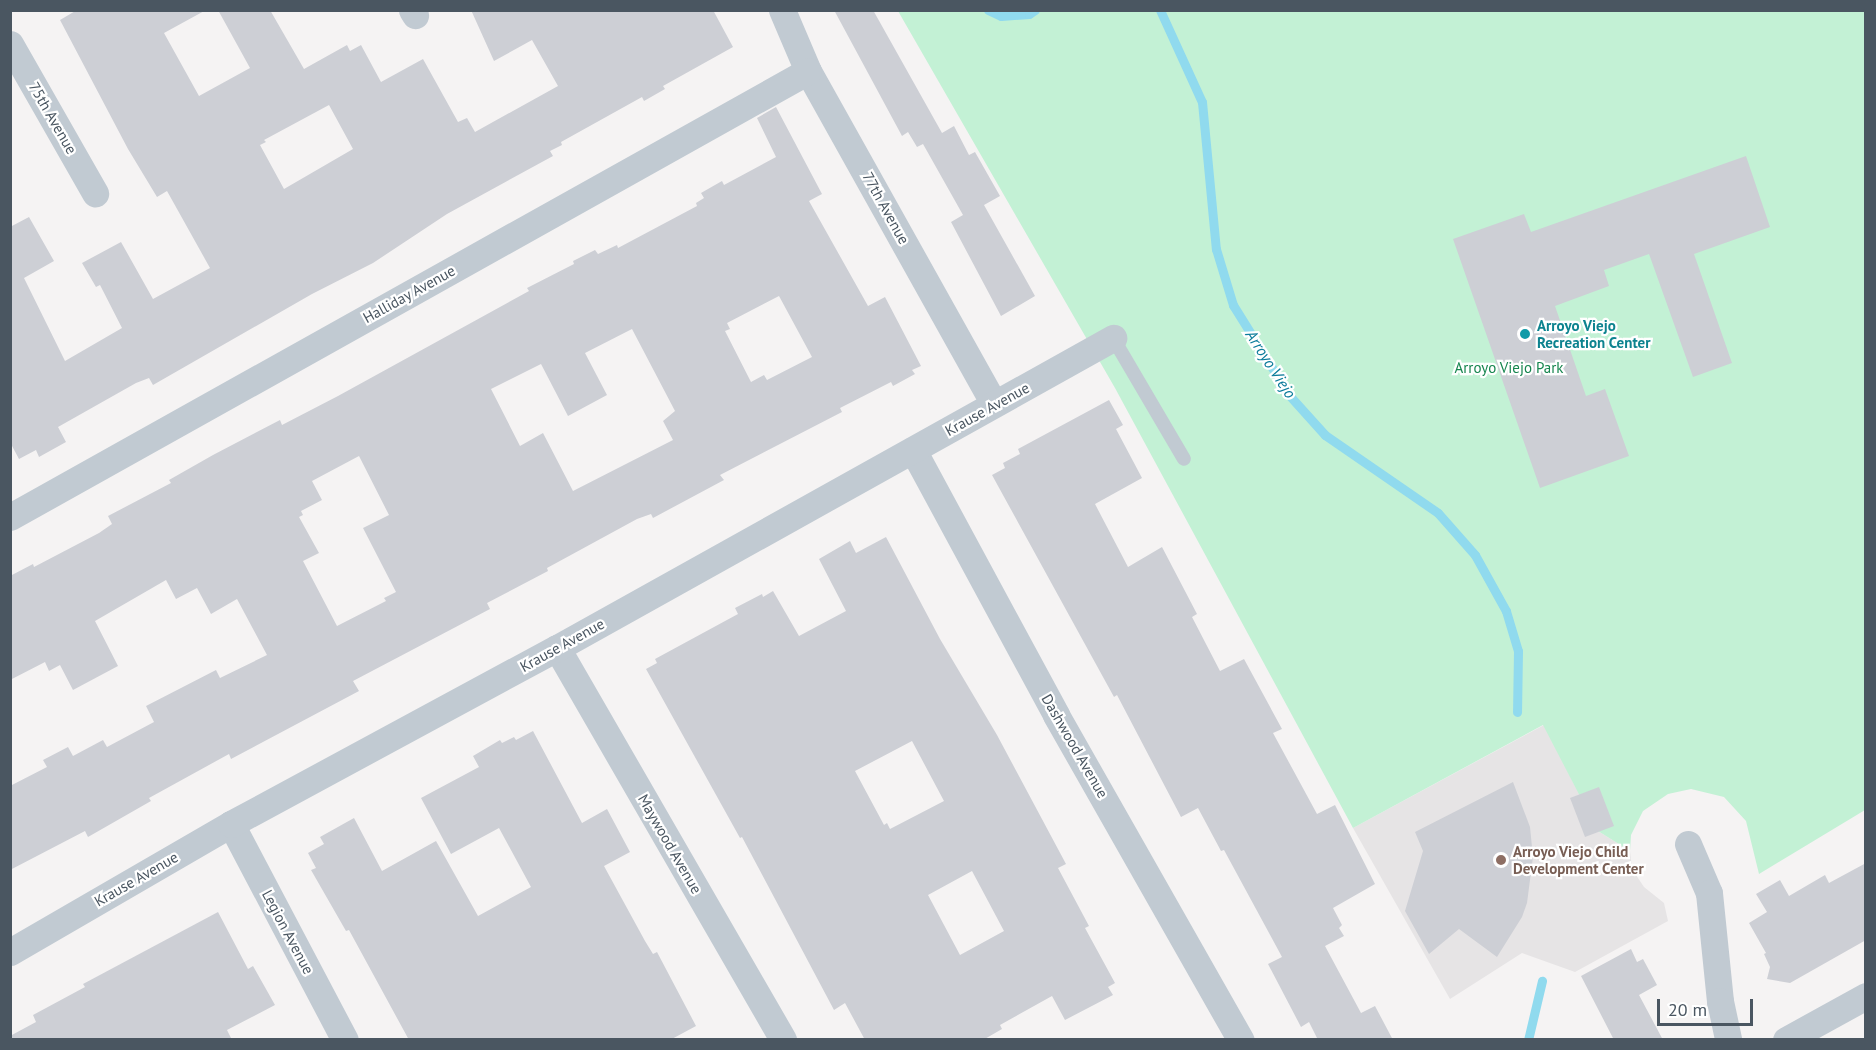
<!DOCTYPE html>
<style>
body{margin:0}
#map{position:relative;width:1876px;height:1050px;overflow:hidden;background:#f5f3f3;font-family:"PT Sans",sans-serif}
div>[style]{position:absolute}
.education>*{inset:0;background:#e6e4e5}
.green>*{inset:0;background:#c3f1d5}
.stream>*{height:9px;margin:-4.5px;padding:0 4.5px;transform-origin:4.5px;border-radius:4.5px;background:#90daee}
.building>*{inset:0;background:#cdcfd5}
.lane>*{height:14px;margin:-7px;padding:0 7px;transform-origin:7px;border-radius:7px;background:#c1cad2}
.street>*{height:27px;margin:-13.5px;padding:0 13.5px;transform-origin:13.5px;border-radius:13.5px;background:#c1cad2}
.dots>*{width:16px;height:16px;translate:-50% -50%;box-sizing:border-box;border:3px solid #fff;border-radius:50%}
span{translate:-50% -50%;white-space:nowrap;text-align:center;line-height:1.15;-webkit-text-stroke:4.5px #fff;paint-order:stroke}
.street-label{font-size:15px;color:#4a5661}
.culture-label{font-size:15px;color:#0d838f;font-weight:700}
.left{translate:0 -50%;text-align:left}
.park-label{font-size:15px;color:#17864f}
.education-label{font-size:15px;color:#785e54;font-weight:700}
.water-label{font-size:16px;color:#0c7c9b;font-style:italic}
.frame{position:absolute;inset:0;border:12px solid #4a5661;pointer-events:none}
.scale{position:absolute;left:1657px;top:999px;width:96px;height:27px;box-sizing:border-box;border:3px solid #4a5661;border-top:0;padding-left:8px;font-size:18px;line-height:21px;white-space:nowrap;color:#4a5661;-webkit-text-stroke:4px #fff;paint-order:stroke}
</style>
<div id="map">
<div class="education">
<div style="clip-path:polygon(1544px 725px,1598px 831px,1630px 851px,1632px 869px,1644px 887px,1664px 903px,1668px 921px,1575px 972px,1522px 953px,1450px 999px,1353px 828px)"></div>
</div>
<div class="green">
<div style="clip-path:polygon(898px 11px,1865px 11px,1865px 810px,1759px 874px,1746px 821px,1724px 797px,1691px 789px,1668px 794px,1643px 811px,1631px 835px,1630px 851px,1598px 831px,1543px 725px,1353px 828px,1115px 388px)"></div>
</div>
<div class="stream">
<div style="left:988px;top:10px;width:14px;rotate:25deg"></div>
<div style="left:1001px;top:16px;width:28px;rotate:-4deg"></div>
<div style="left:1029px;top:14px;width:7px;rotate:-34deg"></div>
<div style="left:1160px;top:10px;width:101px;rotate:65.5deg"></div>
<div style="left:1202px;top:102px;width:148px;rotate:84.6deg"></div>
<div style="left:1216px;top:249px;width:59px;rotate:73.1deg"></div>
<div style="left:1233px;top:305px;width:106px;rotate:58.1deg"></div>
<div style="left:1289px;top:395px;width:54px;rotate:48deg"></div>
<div style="left:1325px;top:435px;width:137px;rotate:34.6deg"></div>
<div style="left:1438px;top:513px;width:56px;rotate:48.6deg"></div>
<div style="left:1475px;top:555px;width:64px;rotate:61deg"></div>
<div style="left:1506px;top:611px;width:42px;rotate:73.3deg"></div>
<div style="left:1518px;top:651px;width:61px;rotate:90.9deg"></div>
<div style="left:1528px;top:1040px;width:61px;rotate:-76.7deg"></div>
</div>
<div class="building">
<div style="clip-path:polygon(evenodd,77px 10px,206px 10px,164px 33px,199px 96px,250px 68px,218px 10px,270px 10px,304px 69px,347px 45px,350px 51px,361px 45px,381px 82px,423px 59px,458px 122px,467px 118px,475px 132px,558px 86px,532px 40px,494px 61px,471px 10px,713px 10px,733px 47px,663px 86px,665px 89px,644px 101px,642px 97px,561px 142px,562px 145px,550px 151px,553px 156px,447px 214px,373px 263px,312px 294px,153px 385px,149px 378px,136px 383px,58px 427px,66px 442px,39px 457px,36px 450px,19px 459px,11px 444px,10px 227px,29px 217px,54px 261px,24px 278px,65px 361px,122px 328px,100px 285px,96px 287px,82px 263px,121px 242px,153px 299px,210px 268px,167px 191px,157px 197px,128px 149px,60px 20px,77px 10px,329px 105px,353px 149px,284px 189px,260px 145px,266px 142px,264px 140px,329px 105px)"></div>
<div style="clip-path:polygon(834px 10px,873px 10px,942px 133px,954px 126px,969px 155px,975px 152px,1000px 196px,984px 205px,1035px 296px,1001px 316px,951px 222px,963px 215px,923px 144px,917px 147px,908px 132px,902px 136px)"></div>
<div style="clip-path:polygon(evenodd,776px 107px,822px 194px,809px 201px,868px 306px,885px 297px,921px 366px,912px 370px,915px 374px,893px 386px,891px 382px,840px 408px,842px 412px,720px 475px,724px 480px,653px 518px,651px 514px,637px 519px,547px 568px,548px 571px,487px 603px,490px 609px,353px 681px,359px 691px,231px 759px,229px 754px,149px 798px,151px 801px,88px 837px,85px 831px,10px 870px,10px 786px,47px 767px,43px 760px,68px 747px,73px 756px,103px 740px,107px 747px,154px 722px,146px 706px,216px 670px,220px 678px,267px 655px,237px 599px,211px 614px,197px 588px,176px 599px,166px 580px,95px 621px,118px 666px,73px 690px,60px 665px,49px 671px,45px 662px,10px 680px,10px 576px,33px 564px,34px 567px,99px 533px,112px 524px,108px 516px,171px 483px,169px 480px,213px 455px,280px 420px,282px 425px,338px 396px,529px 291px,527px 288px,574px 264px,573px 261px,595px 250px,598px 254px,617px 245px,618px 248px,697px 206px,696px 203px,704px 198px,701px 193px,722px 181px,724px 185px,776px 157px,757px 118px,776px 107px,779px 296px,812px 357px,767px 380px,764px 375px,751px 382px,725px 331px,730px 329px,727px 323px,779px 296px,776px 107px,632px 329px,675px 411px,663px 421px,673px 440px,573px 491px,543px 433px,520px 446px,491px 389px,541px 364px,568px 416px,607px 395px,585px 353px,632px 329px,776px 107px,359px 456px,389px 515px,363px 528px,396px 592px,384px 598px,386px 601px,337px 626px,303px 561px,319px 553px,299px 517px,303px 515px,301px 511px,322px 500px,312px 481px,359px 456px)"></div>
<div style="clip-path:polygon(1746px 156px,1770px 227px,1694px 254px,1732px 363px,1693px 377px,1649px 254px,1604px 270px,1609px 286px,1555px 306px,1586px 396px,1605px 389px,1629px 456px,1540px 488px,1453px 239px,1524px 214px,1531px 232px)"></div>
<div style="clip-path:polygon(1109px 400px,1123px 425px,1116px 429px,1142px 478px,1095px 504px,1128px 567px,1162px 547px,1197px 614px,1192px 617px,1220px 671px,1244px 659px,1282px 729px,1273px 733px,1317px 814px,1335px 805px,1375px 884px,1333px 908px,1342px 925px,1339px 928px,1344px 936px,1325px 946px,1361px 1013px,1375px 1006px,1393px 1040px,1313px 1040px,1317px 1038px,1309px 1022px,1301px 1027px,1268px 964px,1282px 957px,1224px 850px,1221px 851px,1198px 808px,1181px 817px,1117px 695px,1114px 697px,992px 475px,1005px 468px,1003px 463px,1020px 454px,1018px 449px)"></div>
<div style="clip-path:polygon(evenodd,886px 537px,940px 639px,997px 735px,1066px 864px,1058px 868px,1089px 926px,1085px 928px,1115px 983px,1108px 987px,1113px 995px,1065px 1020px,1052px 996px,1000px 1025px,1002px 1029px,983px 1040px,865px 1040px,845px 1003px,834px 1010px,742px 837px,740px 838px,646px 669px,657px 663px,655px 659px,738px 614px,735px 608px,762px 594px,763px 597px,773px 591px,799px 636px,846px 611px,819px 559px,850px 541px,856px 553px,886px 537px,912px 741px,944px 801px,890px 829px,887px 823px,884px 825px,855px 771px,912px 741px,886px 537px,972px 871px,1004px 931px,960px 955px,928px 895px,972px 871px)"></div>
<div style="clip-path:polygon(533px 731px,582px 823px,607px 809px,630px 852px,604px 866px,645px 941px,653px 954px,657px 952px,696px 1026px,670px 1040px,409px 1040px,349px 930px,346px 931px,311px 870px,316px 868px,308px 853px,324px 844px,320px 837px,354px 818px,382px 871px,436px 841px,478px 916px,531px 887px,499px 828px,451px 854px,421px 798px,479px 767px,473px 756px,500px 740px,502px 743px,514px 737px,516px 740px)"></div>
<div style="clip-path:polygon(1513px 782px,1530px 827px,1533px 857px,1527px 903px,1522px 917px,1497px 957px,1459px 929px,1429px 954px,1405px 911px,1423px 851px,1415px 832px)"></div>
<div style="clip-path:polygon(1599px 787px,1614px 826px,1585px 837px,1570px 798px)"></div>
<div style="clip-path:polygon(1866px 863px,1866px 940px,1790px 983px,1767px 979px,1770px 967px,1764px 954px,1766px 953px,1749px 923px,1767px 912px,1756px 894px,1780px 880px,1789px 896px,1825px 875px,1829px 883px)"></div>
<div style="clip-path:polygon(218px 912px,248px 969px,253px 966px,275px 1005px,227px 1030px,232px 1040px,10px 1040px,10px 1036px,36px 1022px,33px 1015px,85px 987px,83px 984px)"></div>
<div style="clip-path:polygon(1631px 949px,1637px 962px,1643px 959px,1657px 985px,1639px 995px,1663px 1040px,1614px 1040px,1581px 976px)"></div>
</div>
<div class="lane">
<div style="left:1113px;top:338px;width:140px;rotate:59.6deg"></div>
</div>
<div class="street">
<div style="left:412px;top:10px;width:6px;rotate:59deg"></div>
<div style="left:782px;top:10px;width:66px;rotate:66.9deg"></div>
<div style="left:808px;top:71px;width:381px;rotate:60.8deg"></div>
<div style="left:10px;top:44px;width:172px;rotate:60.3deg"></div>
<div style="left:913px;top:450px;width:301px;rotate:61.6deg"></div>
<div style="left:1056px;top:715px;width:374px;rotate:60.4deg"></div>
<div style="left:10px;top:517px;width:914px;rotate:-29.2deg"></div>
<div style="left:557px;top:648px;width:452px;rotate:60deg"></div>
<div style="left:231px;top:824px;width:244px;rotate:62.2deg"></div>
<div style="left:1688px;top:844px;width:53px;rotate:66.8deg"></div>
<div style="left:1709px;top:893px;width:109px;rotate:84.2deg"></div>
<div style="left:1720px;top:1001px;width:40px;rotate:78deg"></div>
<div style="left:10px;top:952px;width:255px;rotate:-30.1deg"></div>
<div style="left:231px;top:824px;width:370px;rotate:-28.4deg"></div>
<div style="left:557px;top:648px;width:637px;rotate:-29.14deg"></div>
<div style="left:1786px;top:1040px;width:91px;rotate:-28.8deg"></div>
</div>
<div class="dots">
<div style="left:1525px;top:334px;background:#0f9aa8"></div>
<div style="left:1501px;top:860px;background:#8d6e63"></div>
</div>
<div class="street-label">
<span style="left:53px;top:118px;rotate:60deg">75th Avenue</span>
<span style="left:886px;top:208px;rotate:61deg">77th Avenue</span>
<span style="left:409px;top:294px;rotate:-29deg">Halliday Avenue</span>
<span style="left:987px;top:409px;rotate:-29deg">Krause Avenue</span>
<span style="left:562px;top:645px;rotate:-29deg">Krause Avenue</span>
<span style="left:1075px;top:746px;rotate:60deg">Dashwood Avenue</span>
<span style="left:670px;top:844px;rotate:60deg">Maywood Avenue</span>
<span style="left:136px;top:879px;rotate:-30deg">Krause Avenue</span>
<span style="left:288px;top:932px;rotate:62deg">Legion Avenue</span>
</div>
<div class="culture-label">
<span class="left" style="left:1537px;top:334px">Arroyo Viejo<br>Recreation Center</span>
</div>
<div class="park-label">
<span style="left:1509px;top:368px">Arroyo Viejo Park</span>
</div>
<div class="education-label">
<span class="left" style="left:1513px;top:860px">Arroyo Viejo Child<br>Development Center</span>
</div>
<div class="water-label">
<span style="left:1271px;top:364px;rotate:57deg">Arroyo Viejo</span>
</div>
<div class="frame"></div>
<div class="scale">20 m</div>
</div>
